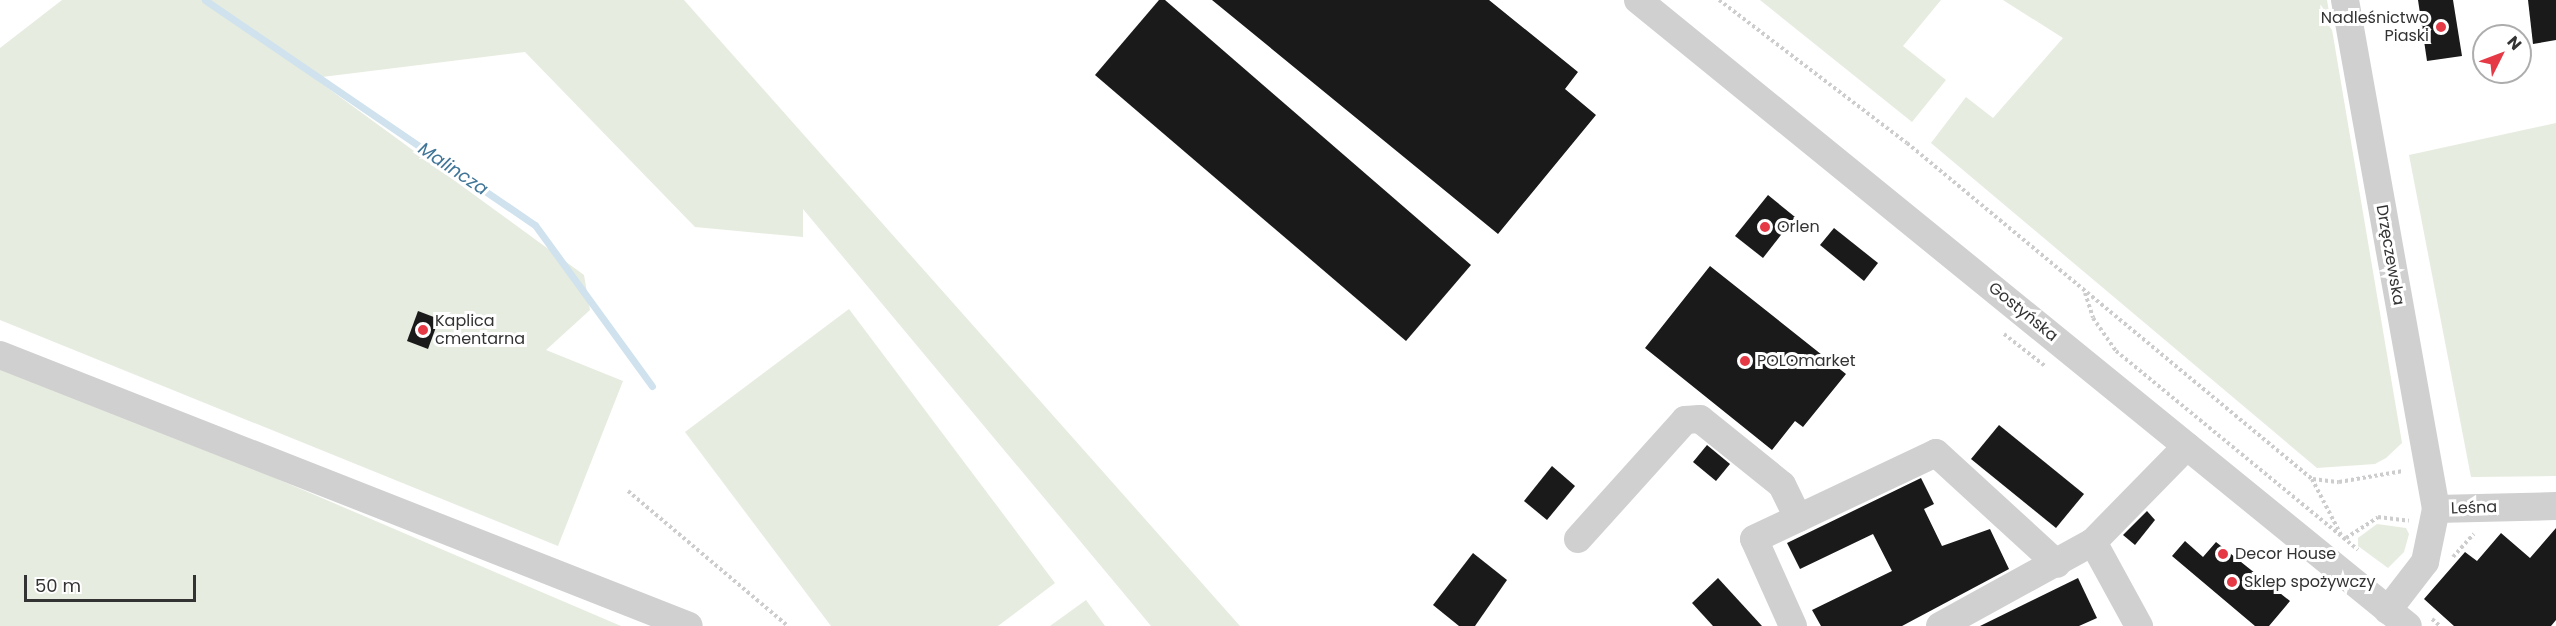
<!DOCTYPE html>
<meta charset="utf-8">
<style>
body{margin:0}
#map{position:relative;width:2556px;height:626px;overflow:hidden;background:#fff;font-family:Poppins,sans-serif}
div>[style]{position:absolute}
.green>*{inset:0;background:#e6ecdf}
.stream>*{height:7px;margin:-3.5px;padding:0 3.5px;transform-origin:3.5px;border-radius:3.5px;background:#cfe2ee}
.building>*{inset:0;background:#1a1a1a}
.path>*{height:4px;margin-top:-2px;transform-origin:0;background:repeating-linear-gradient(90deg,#cdcdcd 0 3px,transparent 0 6px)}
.minor>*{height:28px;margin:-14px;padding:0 14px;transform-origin:14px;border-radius:14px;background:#d0d0d0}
.dots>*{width:16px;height:16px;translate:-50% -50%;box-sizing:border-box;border:3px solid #fff;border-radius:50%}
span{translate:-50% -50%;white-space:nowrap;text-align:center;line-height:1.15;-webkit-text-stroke:6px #fff;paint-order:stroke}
.poi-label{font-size:16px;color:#333}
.right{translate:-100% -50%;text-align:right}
.left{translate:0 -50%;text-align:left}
.street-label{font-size:16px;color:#333}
.water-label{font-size:18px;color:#3f7597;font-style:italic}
.north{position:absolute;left:2472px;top:24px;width:60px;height:60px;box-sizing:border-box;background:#fff;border:2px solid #adadad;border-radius:50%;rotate:48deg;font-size:16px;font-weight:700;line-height:24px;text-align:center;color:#333}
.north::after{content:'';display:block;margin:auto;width:21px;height:27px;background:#e63946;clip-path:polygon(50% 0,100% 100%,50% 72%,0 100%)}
.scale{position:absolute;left:24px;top:575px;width:172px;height:27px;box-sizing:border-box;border:3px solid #333;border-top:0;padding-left:8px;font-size:18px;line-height:21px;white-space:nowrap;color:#333;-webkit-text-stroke:4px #fff;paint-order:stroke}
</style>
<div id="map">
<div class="green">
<div style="clip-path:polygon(62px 0,684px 0,1240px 626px,1151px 626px,803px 209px,803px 237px,695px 227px,525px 52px,314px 78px,584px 275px,590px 310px,546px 350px,623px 381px,558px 546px,0 320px,0 48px)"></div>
<div style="clip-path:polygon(1760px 0,1941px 0,1903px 46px,1946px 80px,1912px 122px)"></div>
<div style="clip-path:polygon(2003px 0,2327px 0,2402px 443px,2386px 458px,2375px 464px,2317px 468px,1931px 143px,1966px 97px,1993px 118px,2063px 38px)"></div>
<div style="clip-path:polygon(2556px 123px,2556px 476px,2471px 477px,2409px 155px)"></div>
<div style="clip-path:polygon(849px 309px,1055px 583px,998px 626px,831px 626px,685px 432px)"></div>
<div style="clip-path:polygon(0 365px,135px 418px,621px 626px,0 626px)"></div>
<div style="clip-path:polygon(2377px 524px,2406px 528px,2409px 534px,2404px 552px,2388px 568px,2358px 546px,2358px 538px)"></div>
<div style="clip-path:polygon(1086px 600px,1105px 626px,1050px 626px)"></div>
</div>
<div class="stream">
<div style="left:205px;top:0;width:399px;rotate:34.3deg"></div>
<div style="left:535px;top:225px;width:199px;rotate:54deg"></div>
</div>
<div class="building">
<div style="clip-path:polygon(1159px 0,1165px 0,1471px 265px,1406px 341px,1095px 75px)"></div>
<div style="clip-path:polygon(1212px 0,1489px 0,1578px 72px,1565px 89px,1596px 115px,1498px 234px)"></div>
<div style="clip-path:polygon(2418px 0,2453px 0,2462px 56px,2427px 61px)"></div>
<div style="clip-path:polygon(2528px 0,2556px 0,2556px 40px,2533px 44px)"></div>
<div style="clip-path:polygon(1768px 195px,1795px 217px,1763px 258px,1735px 236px)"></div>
<div style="clip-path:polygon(1834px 228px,1878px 263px,1864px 281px,1820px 245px)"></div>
<div style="clip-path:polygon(1710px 266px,1846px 374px,1803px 427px,1795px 421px,1772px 450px,1645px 348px)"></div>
<div style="clip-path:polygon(418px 311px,439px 319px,428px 349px,407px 341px)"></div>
<div style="clip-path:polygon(1999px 425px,2084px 494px,2056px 528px,1971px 459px)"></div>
<div style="clip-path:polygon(1707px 445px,1730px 464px,1716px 481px,1693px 462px)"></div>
<div style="clip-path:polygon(1552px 466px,1575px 486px,1547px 520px,1524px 501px)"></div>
<div style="clip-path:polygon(1921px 478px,1934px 504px,1924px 509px,1942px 546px,1990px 529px,2009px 569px,1902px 626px,1821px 626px,1812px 610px,1892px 571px,1873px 534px,1800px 569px,1787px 543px)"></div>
<div style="clip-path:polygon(2147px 511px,2155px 520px,2135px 545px,2123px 535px)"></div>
<div style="clip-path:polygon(2556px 528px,2556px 620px,2551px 626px,2454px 626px,2424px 599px,2465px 552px,2477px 561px,2501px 533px,2530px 558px)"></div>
<div style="clip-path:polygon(2185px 541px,2203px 557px,2216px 542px,2290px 601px,2269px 626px,2255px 626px,2172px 556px)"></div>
<div style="clip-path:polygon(1473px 553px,1507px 580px,1475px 626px,1459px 626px,1433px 605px)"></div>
<div style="clip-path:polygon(1718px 578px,1762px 626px,1713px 626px,1692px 603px)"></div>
<div style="clip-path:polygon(2078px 578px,2097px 618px,2079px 626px,1980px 626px)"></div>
</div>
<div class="path">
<div style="left:1719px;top:0;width:236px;rotate:37.3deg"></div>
<div style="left:1907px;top:143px;width:526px;rotate:39.68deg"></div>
<div style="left:2312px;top:479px;width:63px;rotate:62.6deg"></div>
<div style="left:2085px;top:293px;width:26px;rotate:72deg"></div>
<div style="left:2093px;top:318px;width:40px;rotate:55.1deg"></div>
<div style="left:2116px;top:351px;width:313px;rotate:39.4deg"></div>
<div style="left:2004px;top:334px;width:52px;rotate:38deg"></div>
<div style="left:2313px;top:479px;width:26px;rotate:7deg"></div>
<div style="left:2339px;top:482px;width:65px;rotate:-9.8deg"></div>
<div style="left:628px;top:491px;width:209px;rotate:40.2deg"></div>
<div style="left:2346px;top:538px;width:38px;rotate:-33deg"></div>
<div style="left:2378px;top:517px;width:31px;rotate:7deg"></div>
<div style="left:2453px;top:557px;width:31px;rotate:-48deg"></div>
<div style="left:2432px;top:619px;width:11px;rotate:41deg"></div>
</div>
<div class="minor">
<div style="left:1638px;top:0;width:992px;rotate:39.11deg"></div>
<div style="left:2345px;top:0;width:517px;rotate:79.86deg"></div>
<div style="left:2436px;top:509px;width:54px;rotate:101.7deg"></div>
<div style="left:2425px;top:562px;width:61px;rotate:127.6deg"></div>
<div style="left:0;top:355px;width:740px;rotate:21.47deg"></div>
<div style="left:2436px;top:509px;width:120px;rotate:-1.4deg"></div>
<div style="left:1578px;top:539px;width:160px;rotate:-48deg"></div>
<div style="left:1685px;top:420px;width:15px;rotate:-4deg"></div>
<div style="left:1700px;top:419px;width:105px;rotate:38.8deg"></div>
<div style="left:1782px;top:485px;width:37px;rotate:64deg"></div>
<div style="left:2093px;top:542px;width:96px;rotate:61.3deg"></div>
<div style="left:1793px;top:626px;width:95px;rotate:-114.1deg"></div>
<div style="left:1754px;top:539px;width:201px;rotate:-25.3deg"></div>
<div style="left:1936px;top:453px;width:164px;rotate:42.5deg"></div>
<div style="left:1940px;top:626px;width:175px;rotate:-28.8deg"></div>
<div style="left:2093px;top:542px;width:134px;rotate:-45.6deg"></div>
</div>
<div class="dots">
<div style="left:2441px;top:27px;background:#e63946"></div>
<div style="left:1765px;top:227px;background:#e63946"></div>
<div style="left:423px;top:330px;background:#e63946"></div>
<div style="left:1745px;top:361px;background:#e63946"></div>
<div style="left:2223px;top:554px;background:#e63946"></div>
<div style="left:2232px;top:582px;background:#e63946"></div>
</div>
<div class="poi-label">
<span class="right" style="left:2429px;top:27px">Nadleśnictwo<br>Piaski</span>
<span class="left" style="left:1777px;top:227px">Orlen</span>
<span class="left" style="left:435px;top:330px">Kaplica<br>cmentarna</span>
<span class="left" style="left:1757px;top:361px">POLOmarket</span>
<span class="left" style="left:2235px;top:554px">Decor House</span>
<span class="left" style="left:2244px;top:582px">Sklep spożywczy</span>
</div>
<div class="street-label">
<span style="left:2390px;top:255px;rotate:80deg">Drzęczewska</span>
<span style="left:2023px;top:312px;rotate:39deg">Gostyńska</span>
<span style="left:2474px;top:508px;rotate:-2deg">Leśna</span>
</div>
<div class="water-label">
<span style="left:453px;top:169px;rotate:34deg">Malincza</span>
</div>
<div class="north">N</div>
<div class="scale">50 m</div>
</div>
